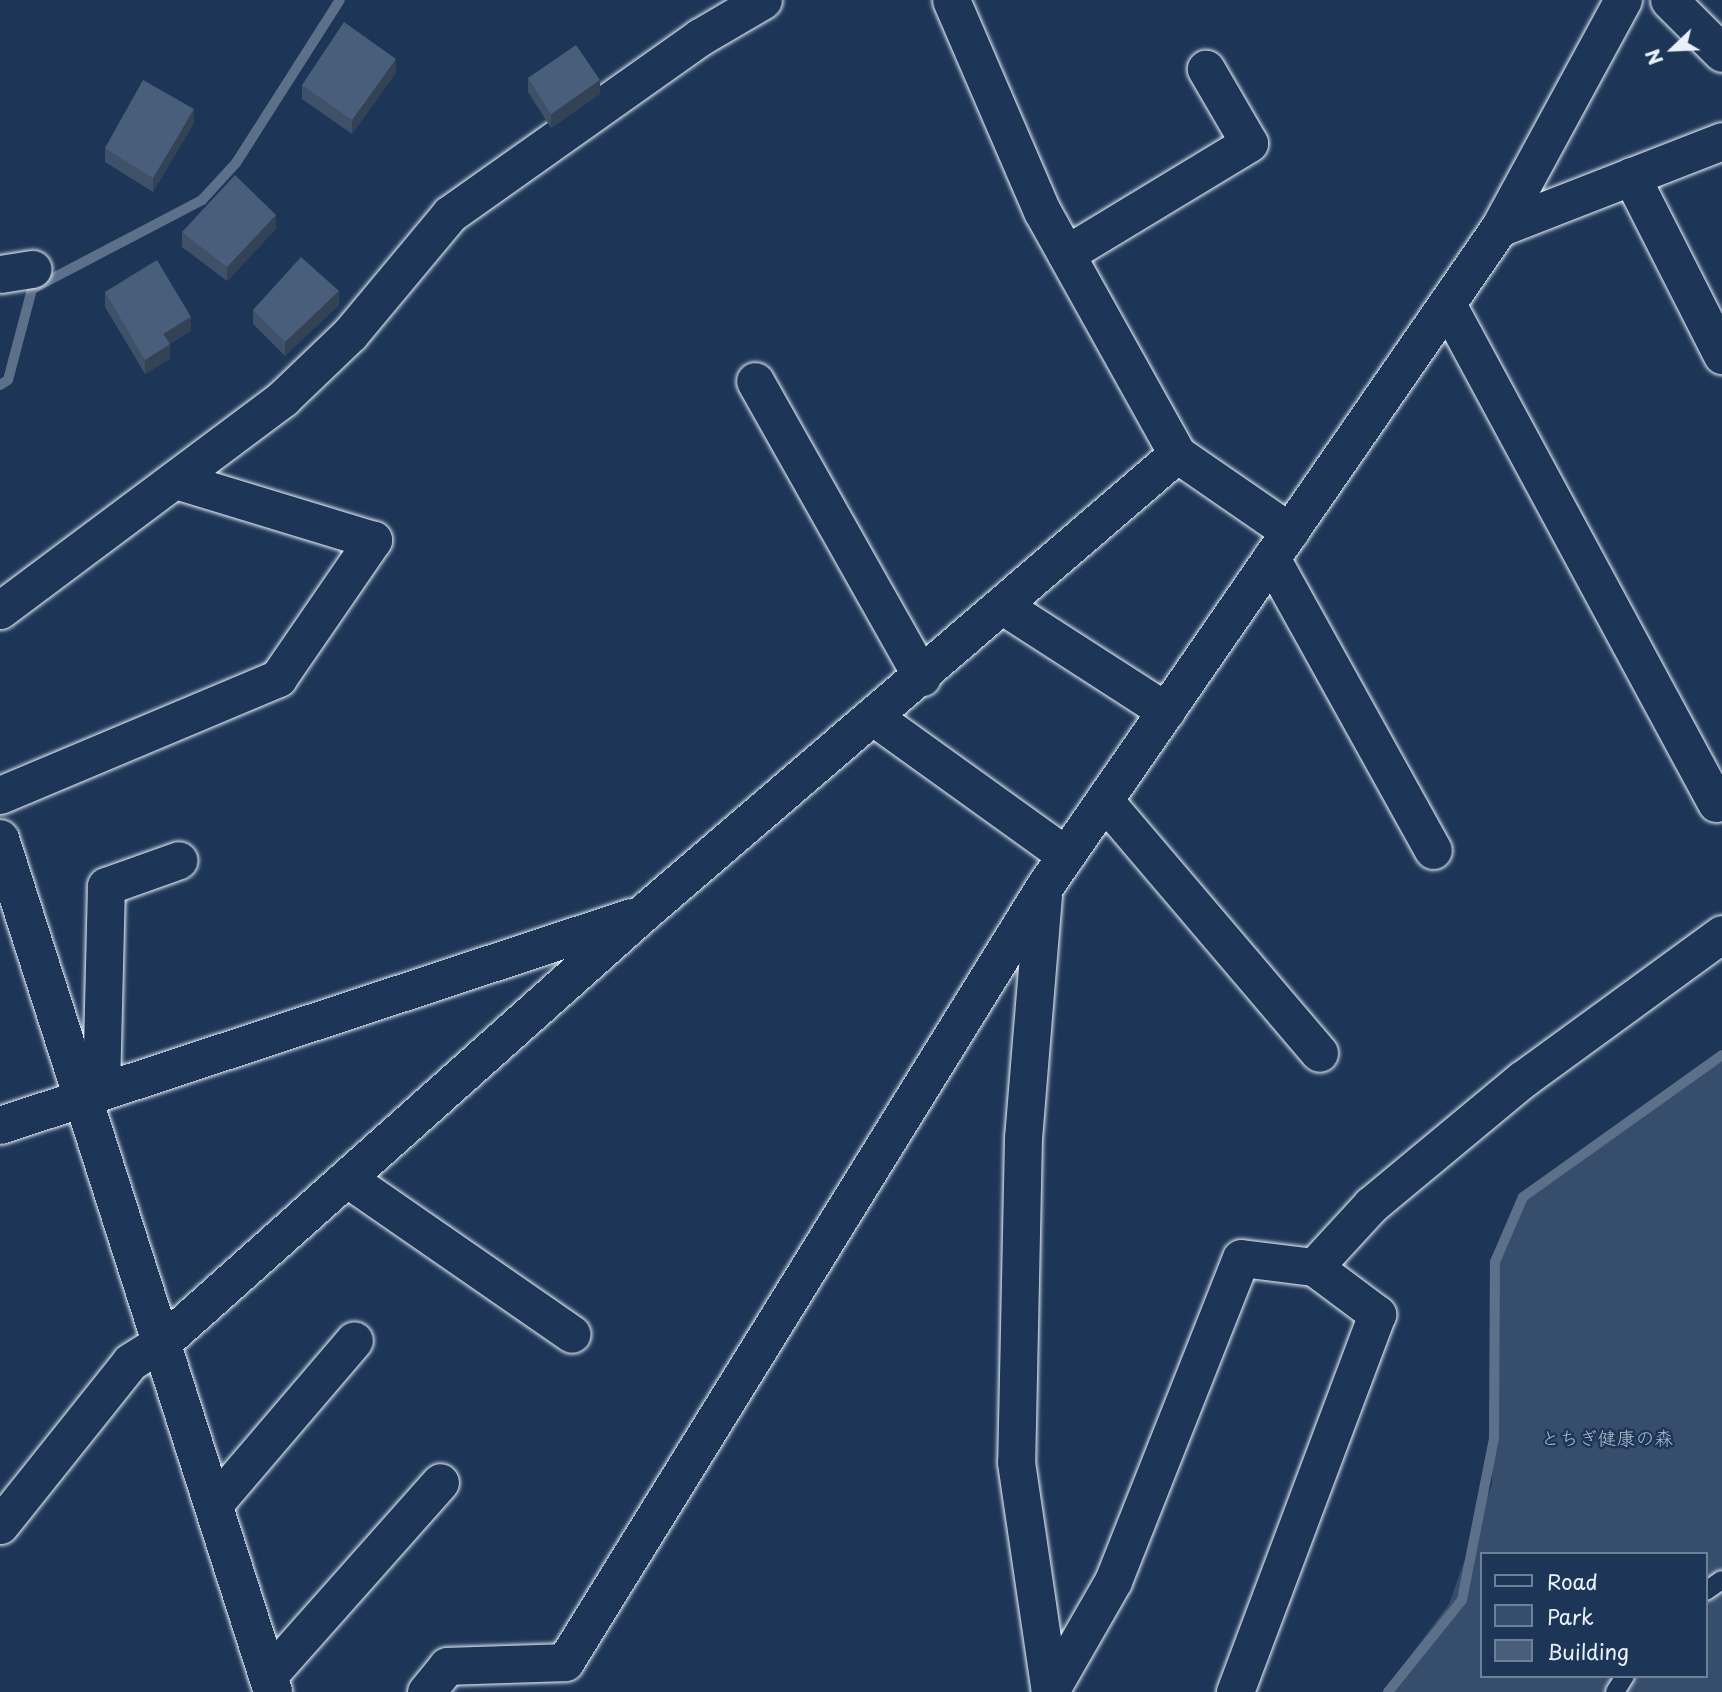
<!DOCTYPE html>
<meta charset="utf-8">
<style>
body{margin:0}
#map{position:relative;width:1722px;height:1692px;overflow:hidden;background:#1d3557;font-family:"Playpen Sans","Klee One",sans-serif}
div>[style]{position:absolute}
.green>*{inset:0;background:#374d6c}
.stream>*{height:10px;margin:-5px;padding:0 5px;transform-origin:5px;border-radius:5px;background:#5d7089}
.roads{filter:drop-shadow(0 0 2px #e8f1f8) drop-shadow(0 0 2px #e8f1f8)}
.service>*{height:18px;margin:-9px;padding:0 9px;transform-origin:9px;border-radius:9px;background:#1d3557}
.minor>*{height:37px;margin:-18.5px;padding:0 18.5px;transform-origin:18.5px;border-radius:18.5px;background:#1d3557}
.tertiary>*{height:38px;margin:-19px;padding:0 19px;transform-origin:19px;border-radius:19px;background:#1d3557}
.wall>*{inset:0;background:#3f5169}
.shaded-wall>*{inset:0;background:#334255}
.building>*{inset:0;background:#495e7a}
span{translate:-50% -50%;white-space:nowrap;text-align:center;line-height:1.15;-webkit-text-stroke:5px #1d3557;paint-order:stroke}
.park-label{font-size:19px;color:#b3c0ce}
.legend{position:absolute;left:1480px;top:1552px;width:228px;height:126px;box-sizing:border-box;background:#1d3557;border:2px solid #6e8097;margin:0;padding:9px 12px;list-style:none;font-size:21px;color:#e8f1f8}
.legend li{display:flex;align-items:center;gap:14px;height:35px}
.legend b{width:35px;border:2px solid #6e8097}
.north{position:absolute;left:1638px;top:14px;width:70px;height:70px;-webkit-text-stroke:5px #1d3557;paint-order:stroke;rotate:247deg;font-size:19px;font-weight:700;line-height:28px;text-align:center;color:#e8f1f8}
.north::after{content:'';display:block;margin:auto;width:24px;height:32px;background:#e8f1f8;clip-path:polygon(50% 0,100% 100%,50% 72%,0 100%)}
</style>
<div id="map">
<div class="green">
<div style="clip-path:polygon(evenodd,1722px 1055px,1722px 1692px,1383px 1692px,1449px 1604px,1492px 1484px,1495px 1262px,1523px 1197px,1722px 1055px,1482px 1554px,1706px 1554px,1706px 1676px,1482px 1676px,1482px 1554px)"></div>
</div>
<div class="stream">
<div style="left:0;top:385px;width:9px;rotate:-32deg"></div>
<div style="left:8px;top:380px;width:94px;rotate:-75.2deg"></div>
<div style="left:32px;top:289px;width:192px;rotate:-27.6deg"></div>
<div style="left:202px;top:200px;width:50px;rotate:-47.4deg"></div>
<div style="left:236px;top:163px;width:193px;rotate:-57.5deg"></div>
<div style="left:1388px;top:1692px;width:118px;rotate:-51.2deg"></div>
<div style="left:1462px;top:1600px;width:165px;rotate:-78.8deg"></div>
<div style="left:1494px;top:1438px;width:176px;rotate:-89.7deg"></div>
<div style="left:1495px;top:1262px;width:71px;rotate:-66.7deg"></div>
<div style="left:1523px;top:1197px;width:244px;rotate:-35.5deg"></div>
</div>
<div class="roads">
<div class="service">
<div style="left:1706px;top:1591px;width:19px;rotate:-35deg"></div>
<div style="left:1615px;top:1692px;width:19px;rotate:-58deg"></div>
</div>
<div class="minor">
<div style="left:951px;top:0;width:230px;rotate:66.7deg"></div>
<div style="left:1042px;top:211px;width:278px;rotate:60.9deg"></div>
<div style="left:1177px;top:454px;width:137px;rotate:34.6deg"></div>
<div style="left:1669px;top:0;width:75px;rotate:45deg"></div>
<div style="left:1631px;top:176px;width:201px;rotate:63.1deg"></div>
<div style="left:1499px;top:228px;width:239px;rotate:-21.3deg"></div>
<div style="left:1066px;top:254px;width:214px;rotate:-31.2deg"></div>
<div style="left:1249px;top:143px;width:86px;rotate:-120.2deg"></div>
<div style="left:0;top:274px;width:33px;rotate:-9deg"></div>
<div style="left:1447px;top:304px;width:567px;rotate:61.67deg"></div>
<div style="left:755px;top:381px;width:340px;rotate:60.6deg"></div>
<div style="left:1271px;top:558px;width:334px;rotate:61deg"></div>
<div style="left:1003px;top:606px;width:194px;rotate:32.8deg"></div>
<div style="left:0;top:610px;width:354px;rotate:-36.8deg"></div>
<div style="left:283px;top:398px;width:93px;rotate:-43.7deg"></div>
<div style="left:350px;top:334px;width:156px;rotate:-50.2deg"></div>
<div style="left:450px;top:214px;width:306px;rotate:-35.3deg"></div>
<div style="left:700px;top:37px;width:73px;rotate:-30.4deg"></div>
<div style="left:875px;top:718px;width:235px;rotate:35.7deg"></div>
<div style="left:0;top:795px;width:302px;rotate:-22.8deg"></div>
<div style="left:278px;top:678px;width:168px;rotate:-55.5deg"></div>
<div style="left:373px;top:540px;width:207px;rotate:-163.1deg"></div>
<div style="left:1104px;top:800px;width:332px;rotate:49.6deg"></div>
<div style="left:1043px;top:895px;width:243px;rotate:94.7deg"></div>
<div style="left:1023px;top:1137px;width:325px;rotate:91.2deg"></div>
<div style="left:1016px;top:1462px;width:232px;rotate:81.6deg"></div>
<div style="left:101px;top:1089px;width:203px;rotate:-88.6deg"></div>
<div style="left:106px;top:886px;width:77px;rotate:-19.6deg"></div>
<div style="left:0;top:1125px;width:664px;rotate:-18.24deg"></div>
<div style="left:348px;top:1179px;width:272px;rotate:34.7deg"></div>
<div style="left:1314px;top:1267px;width:84px;rotate:-47.4deg"></div>
<div style="left:1371px;top:1205px;width:197px;rotate:-39.7deg"></div>
<div style="left:1523px;top:1079px;width:246px;rotate:-36.1deg"></div>
<div style="left:215px;top:1503px;width:214px;rotate:-49.5deg"></div>
<div style="left:0;top:1525px;width:208px;rotate:-51.4deg"></div>
<div style="left:130px;top:1362px;width:41px;rotate:-32.2deg"></div>
<div style="left:165px;top:1340px;width:641px;rotate:-41.77deg"></div>
<div style="left:643px;top:913px;width:704px;rotate:-40.68deg"></div>
<div style="left:268px;top:1676px;width:259px;rotate:-48.4deg"></div>
<div style="left:1050px;top:1691px;width:127px;rotate:-60.2deg"></div>
<div style="left:1113px;top:1581px;width:347px;rotate:-68.4deg"></div>
<div style="left:1241px;top:1258px;width:74px;rotate:7deg"></div>
<div style="left:1314px;top:1267px;width:79px;rotate:36.7deg"></div>
<div style="left:1377px;top:1314px;width:404px;rotate:110.6deg"></div>
<div style="left:426px;top:1692px;width:33px;rotate:-51deg"></div>
<div style="left:447px;top:1666px;width:118px;rotate:-1.9deg"></div>
<div style="left:565px;top:1662px;width:911px;rotate:-58.28deg"></div>
<div style="left:1044px;top:887px;width:801px;rotate:-55.38deg"></div>
<div style="left:1499px;top:228px;width:260px;rotate:-61.5deg"></div>
</div>
<div class="tertiary">
<div style="left:0;top:839px;width:896px;rotate:72.25deg"></div>
</div>
</div>
<div class="wall">
<div style="clip-path:polygon(396px 73px,352px 134px,302px 99px,302px 85px)"></div>
<div style="clip-path:polygon(528px 78px,600px 94px,551px 128px,528px 92px)"></div>
<div style="clip-path:polygon(194px 123px,153px 192px,105px 162px,105px 148px)"></div>
<div style="clip-path:polygon(276px 229px,227px 281px,182px 247px,182px 232px)"></div>
<div style="clip-path:polygon(105px 292px,191px 331px,169px 344px,170px 359px,145px 374px,105px 307px)"></div>
<div style="clip-path:polygon(339px 305px,285px 356px,253px 324px,253px 310px)"></div>
</div>
<div class="shaded-wall">
<div style="clip-path:polygon(396px 59px,396px 73px,352px 134px,352px 120px)"></div>
<div style="clip-path:polygon(600px 80px,600px 94px,551px 128px,551px 114px)"></div>
<div style="clip-path:polygon(194px 109px,194px 123px,153px 192px,153px 178px)"></div>
<div style="clip-path:polygon(276px 215px,276px 229px,227px 281px,227px 267px)"></div>
<div style="clip-path:polygon(339px 291px,339px 305px,285px 356px,285px 342px)"></div>
<div style="clip-path:polygon(191px 317px,191px 331px,163px 348px,163px 334px)"></div>
<div style="clip-path:polygon(170px 344px,170px 359px,145px 374px,145px 360px)"></div>
</div>
<div class="building">
<div style="clip-path:polygon(344px 22px,396px 59px,352px 120px,302px 85px)"></div>
<div style="clip-path:polygon(576px 45px,600px 80px,551px 114px,528px 78px)"></div>
<div style="clip-path:polygon(143px 80px,194px 109px,153px 178px,105px 148px)"></div>
<div style="clip-path:polygon(235px 175px,276px 215px,227px 267px,182px 232px)"></div>
<div style="clip-path:polygon(301px 257px,339px 291px,285px 342px,253px 310px)"></div>
<div style="clip-path:polygon(157px 260px,191px 317px,163px 334px,170px 344px,145px 360px,105px 292px)"></div>
</div>
<div class="park-label">
<span style="left:1607px;top:1438px">とちぎ健康の森</span>
</div>
<ul class="legend">
<li><b style="height:9px;background:#1d3557"></b>Road</li>
<li><b style="height:19px;background:#374d6c"></b>Park</li>
<li><b style="height:19px;background:#495e7a"></b>Building</li>
</ul>
<div class="north">N</div>
</div>
